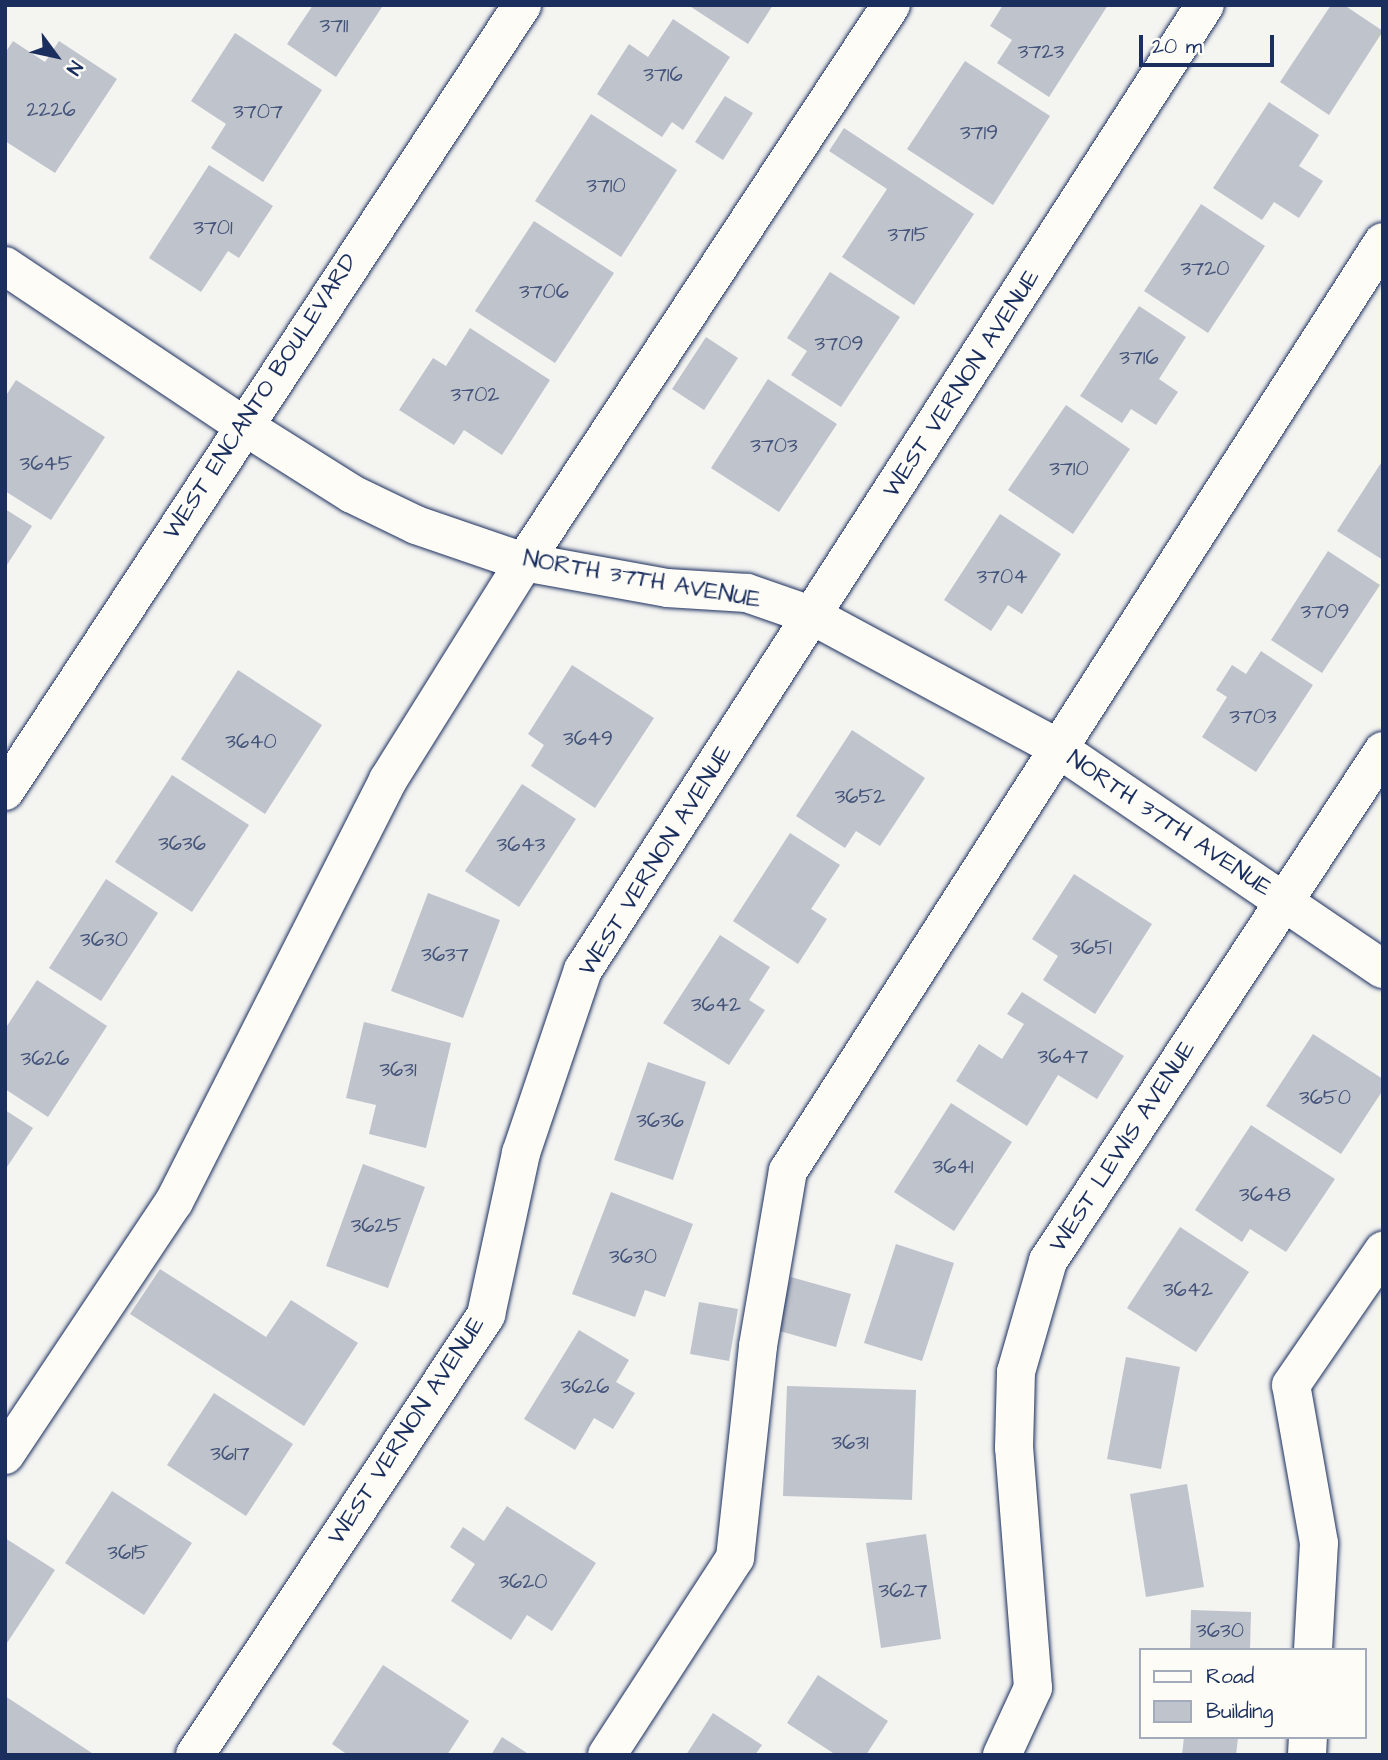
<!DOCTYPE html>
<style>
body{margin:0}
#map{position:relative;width:1388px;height:1760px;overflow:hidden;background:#f4f4f1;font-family:"Architects Daughter",sans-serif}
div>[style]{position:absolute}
.building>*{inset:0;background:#bfc3cc}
.roads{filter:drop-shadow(0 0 2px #1b2f5e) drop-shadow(0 0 2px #1b2f5e)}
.minor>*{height:38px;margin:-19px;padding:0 19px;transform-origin:19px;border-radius:19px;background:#fdfcf7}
span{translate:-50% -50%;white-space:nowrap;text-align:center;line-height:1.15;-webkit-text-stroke:5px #fdfcf7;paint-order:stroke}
.number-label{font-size:21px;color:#44547a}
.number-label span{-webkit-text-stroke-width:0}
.street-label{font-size:24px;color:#1b2f5e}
.frame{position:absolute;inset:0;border:7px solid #1b2f5e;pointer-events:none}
.legend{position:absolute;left:1139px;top:1648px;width:228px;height:91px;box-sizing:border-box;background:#fdfcf7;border:2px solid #a3aaba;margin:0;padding:9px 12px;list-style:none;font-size:21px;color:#1b2f5e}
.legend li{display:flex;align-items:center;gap:14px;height:35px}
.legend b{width:35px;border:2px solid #a3aaba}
.north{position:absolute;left:21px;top:21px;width:70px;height:70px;-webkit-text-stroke:5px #fdfcf7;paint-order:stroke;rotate:123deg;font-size:19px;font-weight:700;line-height:28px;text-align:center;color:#1b2f5e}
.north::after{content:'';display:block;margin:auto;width:24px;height:32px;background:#1b2f5e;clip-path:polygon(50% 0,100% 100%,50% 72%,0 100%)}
.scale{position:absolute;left:1139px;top:35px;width:135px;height:32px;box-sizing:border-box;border:4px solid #1b2f5e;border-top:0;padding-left:9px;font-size:21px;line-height:24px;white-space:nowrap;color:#1b2f5e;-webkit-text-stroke:5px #fdfcf7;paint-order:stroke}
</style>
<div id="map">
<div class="building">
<div style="clip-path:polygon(313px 5px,382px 7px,336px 77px,287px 44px)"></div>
<div style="clip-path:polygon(688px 5px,773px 5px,748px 44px)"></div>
<div style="clip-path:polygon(1003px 5px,1108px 5px,1049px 97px,997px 63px,1012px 40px,990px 26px)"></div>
<div style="clip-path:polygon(1331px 5px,1344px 5px,1383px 31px,1329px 115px,1280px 82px)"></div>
<div style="clip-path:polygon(673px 19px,730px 57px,683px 130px,672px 122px,662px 137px,597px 94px,629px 44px,648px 57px)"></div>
<div style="clip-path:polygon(235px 33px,322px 90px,263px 182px,211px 148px,226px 124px,191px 101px)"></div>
<div style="clip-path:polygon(13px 41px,45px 62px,59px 41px,117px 79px,55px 173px,5px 141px,5px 53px)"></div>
<div style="clip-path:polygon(965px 61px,1050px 116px,993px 205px,907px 149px)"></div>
<div style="clip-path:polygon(725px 96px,753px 113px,723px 160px,695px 142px)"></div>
<div style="clip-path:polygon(1269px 102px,1319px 135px,1299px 166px,1323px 181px,1299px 218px,1274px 202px,1262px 220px,1213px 188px)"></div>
<div style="clip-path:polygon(591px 114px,677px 170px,621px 257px,535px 201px)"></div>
<div style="clip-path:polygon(844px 128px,974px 214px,914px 305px,842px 257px,887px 189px,829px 151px)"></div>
<div style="clip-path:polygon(209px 165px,273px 206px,239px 258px,228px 251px,201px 292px,149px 258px)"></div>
<div style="clip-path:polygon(1201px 204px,1265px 246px,1208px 333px,1144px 291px)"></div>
<div style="clip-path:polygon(534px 221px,614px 273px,555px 363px,475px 311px)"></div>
<div style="clip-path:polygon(830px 272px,900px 317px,841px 407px,791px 375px,807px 351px,787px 338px)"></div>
<div style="clip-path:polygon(1139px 306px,1186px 337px,1159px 379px,1178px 392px,1156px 425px,1131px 409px,1122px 423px,1080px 396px)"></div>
<div style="clip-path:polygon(470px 328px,550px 380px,502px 455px,464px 430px,454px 445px,399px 410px,433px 358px,446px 366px)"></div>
<div style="clip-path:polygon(706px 337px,738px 358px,704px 410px,672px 389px)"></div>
<div style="clip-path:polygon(768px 379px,837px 424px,779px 512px,711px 468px)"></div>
<div style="clip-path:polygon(16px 380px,105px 437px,51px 520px,5px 491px,5px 397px)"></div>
<div style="clip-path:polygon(1066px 405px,1130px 449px,1073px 534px,1008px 490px)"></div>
<div style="clip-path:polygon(1383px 460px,1383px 560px,1337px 531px)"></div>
<div style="clip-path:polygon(5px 509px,32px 526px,5px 568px)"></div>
<div style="clip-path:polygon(1000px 514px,1061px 554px,1022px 614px,1008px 605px,991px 631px,944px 600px)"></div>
<div style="clip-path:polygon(1328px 551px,1380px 585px,1322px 673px,1271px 640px)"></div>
<div style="clip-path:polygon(1261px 651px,1313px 685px,1256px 772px,1202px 737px,1227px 697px,1216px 690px,1232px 665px,1246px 674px)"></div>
<div style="clip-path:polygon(572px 665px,654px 718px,595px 808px,531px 766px,544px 745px,528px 734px)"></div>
<div style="clip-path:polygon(238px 670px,322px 725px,265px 814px,181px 759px)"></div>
<div style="clip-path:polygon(852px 730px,925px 778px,880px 846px,856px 831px,845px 848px,796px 816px)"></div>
<div style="clip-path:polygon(172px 775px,249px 825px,192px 912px,115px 862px)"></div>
<div style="clip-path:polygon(522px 784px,576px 819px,519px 907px,465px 871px)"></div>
<div style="clip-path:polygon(790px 833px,840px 865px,811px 909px,827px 919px,798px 964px,733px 921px)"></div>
<div style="clip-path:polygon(1074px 874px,1152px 924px,1095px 1014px,1043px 980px,1058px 956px,1032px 939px)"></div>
<div style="clip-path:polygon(106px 879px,158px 913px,101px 1001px,49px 968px)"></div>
<div style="clip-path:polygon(428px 893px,500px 920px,463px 1018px,391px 991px)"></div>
<div style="clip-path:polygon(720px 935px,770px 967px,749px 1000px,765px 1010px,729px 1065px,663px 1023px)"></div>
<div style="clip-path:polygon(37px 980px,107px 1026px,48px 1117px,5px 1089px,5px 1029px)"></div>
<div style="clip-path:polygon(1022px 992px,1124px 1056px,1097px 1099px,1058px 1075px,1027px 1126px,956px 1081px,979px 1044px,1002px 1059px,1024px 1024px,1007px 1014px)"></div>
<div style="clip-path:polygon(364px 1022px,451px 1043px,426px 1148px,369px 1134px,376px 1105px,346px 1098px)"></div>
<div style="clip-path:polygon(1313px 1034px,1383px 1079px,1383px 1090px,1341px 1154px,1266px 1106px)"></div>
<div style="clip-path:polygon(648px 1062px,706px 1082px,673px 1180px,614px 1160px)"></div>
<div style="clip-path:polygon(951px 1103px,1012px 1142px,954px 1231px,894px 1192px)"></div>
<div style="clip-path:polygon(5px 1110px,33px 1128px,5px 1170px)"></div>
<div style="clip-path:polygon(1251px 1125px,1335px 1179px,1286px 1252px,1250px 1229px,1242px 1242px,1195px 1210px)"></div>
<div style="clip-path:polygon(363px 1164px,425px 1187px,388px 1288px,326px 1266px)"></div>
<div style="clip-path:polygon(611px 1192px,693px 1224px,665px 1297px,645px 1290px,635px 1317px,572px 1294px)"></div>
<div style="clip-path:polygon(1180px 1227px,1249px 1272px,1196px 1352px,1127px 1308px)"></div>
<div style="clip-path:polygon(896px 1244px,954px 1263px,922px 1361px,864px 1343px)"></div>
<div style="clip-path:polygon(160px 1269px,266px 1337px,291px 1300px,358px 1343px,304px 1426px,130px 1314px)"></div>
<div style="clip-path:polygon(791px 1277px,851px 1294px,836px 1347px,776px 1330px)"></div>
<div style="clip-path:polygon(699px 1302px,738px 1309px,729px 1361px,690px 1354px)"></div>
<div style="clip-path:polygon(579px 1330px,629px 1360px,616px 1382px,635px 1393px,613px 1429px,594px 1418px,575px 1450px,524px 1419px)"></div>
<div style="clip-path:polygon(1126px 1357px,1180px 1367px,1161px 1469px,1107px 1459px)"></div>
<div style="clip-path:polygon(787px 1386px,916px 1390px,912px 1500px,783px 1496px)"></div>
<div style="clip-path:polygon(214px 1393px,293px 1444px,246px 1516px,167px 1465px)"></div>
<div style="clip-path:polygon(1187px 1484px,1204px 1587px,1146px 1597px,1130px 1494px)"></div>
<div style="clip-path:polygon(112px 1491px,192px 1543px,144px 1615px,65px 1563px)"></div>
<div style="clip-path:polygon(507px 1506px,596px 1563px,552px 1631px,527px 1615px,511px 1640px,451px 1601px,475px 1564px,450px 1547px,463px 1527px,484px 1541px)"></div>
<div style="clip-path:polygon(926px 1534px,941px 1639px,881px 1648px,866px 1543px)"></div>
<div style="clip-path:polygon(5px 1538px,55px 1570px,5px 1646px)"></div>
<div style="clip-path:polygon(1191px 1610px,1251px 1612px,1250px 1650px,1190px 1650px)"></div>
<div style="clip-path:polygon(383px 1665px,469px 1721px,447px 1755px,348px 1755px,332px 1744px)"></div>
<div style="clip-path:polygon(818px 1675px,888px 1721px,866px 1755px,836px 1755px,787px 1723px)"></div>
<div style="clip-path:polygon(5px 1696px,95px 1755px,5px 1755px)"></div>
<div style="clip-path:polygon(713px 1713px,762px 1745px,755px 1755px,686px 1755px)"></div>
<div style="clip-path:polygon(502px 1737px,530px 1755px,491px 1755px)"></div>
<div style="clip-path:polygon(1184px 1737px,1238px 1738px,1236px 1755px,1182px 1755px)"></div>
</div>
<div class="roads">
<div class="minor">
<div style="left:5px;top:266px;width:284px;rotate:33.8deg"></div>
<div style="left:241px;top:424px;width:131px;rotate:32.2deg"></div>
<div style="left:352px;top:494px;width:71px;rotate:25.8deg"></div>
<div style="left:416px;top:525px;width:114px;rotate:18.9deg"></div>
<div style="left:524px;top:562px;width:145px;rotate:10.3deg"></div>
<div style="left:667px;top:588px;width:80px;rotate:3.6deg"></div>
<div style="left:747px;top:593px;width:70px;rotate:19.2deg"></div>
<div style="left:813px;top:616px;width:276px;rotate:28.3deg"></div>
<div style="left:1056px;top:747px;width:395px;rotate:34.2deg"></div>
<div style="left:5px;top:791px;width:941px;rotate:-56.66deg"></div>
<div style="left:5px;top:1455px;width:304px;rotate:-56.3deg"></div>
<div style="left:174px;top:1202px;width:473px;rotate:-63.1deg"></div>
<div style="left:388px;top:780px;width:257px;rotate:-58deg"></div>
<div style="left:524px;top:562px;width:667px;rotate:-56.62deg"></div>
<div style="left:1313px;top:1650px;width:107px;rotate:-86.8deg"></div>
<div style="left:1319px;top:1543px;width:160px;rotate:-100deg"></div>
<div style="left:1291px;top:1385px;width:163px;rotate:-55.5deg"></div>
<div style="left:195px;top:1755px;width:528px;rotate:-56.52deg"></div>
<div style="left:486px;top:1315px;width:166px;rotate:-77.8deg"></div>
<div style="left:521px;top:1153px;width:193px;rotate:-71.3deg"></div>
<div style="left:583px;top:970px;width:1148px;rotate:-57.2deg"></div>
<div style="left:607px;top:1755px;width:235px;rotate:-57deg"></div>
<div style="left:735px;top:1558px;width:213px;rotate:-83.8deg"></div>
<div style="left:758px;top:1346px;width:178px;rotate:-80.3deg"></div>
<div style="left:788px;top:1171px;width:1103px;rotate:-57.36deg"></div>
<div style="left:1002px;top:1755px;width:74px;rotate:-65.2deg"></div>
<div style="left:1033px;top:1688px;width:241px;rotate:-94.5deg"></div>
<div style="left:1014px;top:1448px;width:76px;rotate:-88.5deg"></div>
<div style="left:1016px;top:1372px;width:116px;rotate:-73.9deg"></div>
<div style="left:1048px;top:1261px;width:610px;rotate:-56.7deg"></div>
<div style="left:1307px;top:1755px;width:18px;rotate:-87deg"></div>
</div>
</div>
<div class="number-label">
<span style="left:334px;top:26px">3711</span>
<span style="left:1041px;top:52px">3723</span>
<span style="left:663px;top:75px">3716</span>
<span style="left:51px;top:110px">2226</span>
<span style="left:258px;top:112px">3707</span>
<span style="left:979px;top:133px">3719</span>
<span style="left:606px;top:186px">3710</span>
<span style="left:213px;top:228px">3701</span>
<span style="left:908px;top:235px">3715</span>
<span style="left:1205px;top:269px">3720</span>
<span style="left:544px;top:292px">3706</span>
<span style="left:839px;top:344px">3709</span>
<span style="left:1139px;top:358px">3716</span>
<span style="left:475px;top:395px">3702</span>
<span style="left:774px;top:446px">3703</span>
<span style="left:46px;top:464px">3645</span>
<span style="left:1069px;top:469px">3710</span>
<span style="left:1002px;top:577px">3704</span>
<span style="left:1325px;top:612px">3709</span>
<span style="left:1253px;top:717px">3703</span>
<span style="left:588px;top:739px">3649</span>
<span style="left:251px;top:742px">3640</span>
<span style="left:860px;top:797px">3652</span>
<span style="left:182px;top:844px">3636</span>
<span style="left:521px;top:845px">3643</span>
<span style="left:104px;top:940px">3630</span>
<span style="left:1091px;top:948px">3651</span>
<span style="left:445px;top:955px">3637</span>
<span style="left:716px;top:1005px">3642</span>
<span style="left:1063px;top:1057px">3647</span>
<span style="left:45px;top:1059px">3626</span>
<span style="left:398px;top:1070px">3631</span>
<span style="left:1325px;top:1098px">3650</span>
<span style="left:660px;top:1121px">3636</span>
<span style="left:953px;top:1167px">3641</span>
<span style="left:1265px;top:1195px">3648</span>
<span style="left:376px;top:1226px">3625</span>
<span style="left:633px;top:1257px">3630</span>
<span style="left:1188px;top:1290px">3642</span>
<span style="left:585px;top:1387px">3626</span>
<span style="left:850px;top:1443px">3631</span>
<span style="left:230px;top:1454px">3617</span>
<span style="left:128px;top:1553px">3615</span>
<span style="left:523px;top:1582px">3620</span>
<span style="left:903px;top:1591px">3627</span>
<span style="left:1220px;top:1631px">3630</span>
</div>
<div class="street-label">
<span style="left:962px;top:384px;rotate:-57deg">WEST VERNON AVENUE</span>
<span style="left:261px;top:397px;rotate:-57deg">WEST ENCANTO BOULEVARD</span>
<span style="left:642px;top:580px;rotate:10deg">NORTH 37TH AVENUE</span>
<span style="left:1169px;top:824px;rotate:34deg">NORTH 37TH AVENUE</span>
<span style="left:656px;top:861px;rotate:-58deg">WEST VERNON AVENUE</span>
<span style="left:1123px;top:1147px;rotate:-57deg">WEST LEWIS AVENUE</span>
<span style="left:407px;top:1431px;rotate:-57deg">WEST VERNON AVENUE</span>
</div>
<div class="frame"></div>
<ul class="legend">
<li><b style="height:9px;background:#fdfcf7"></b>Road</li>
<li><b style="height:19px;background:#bfc3cc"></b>Building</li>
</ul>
<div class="north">N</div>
<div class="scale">20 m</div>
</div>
